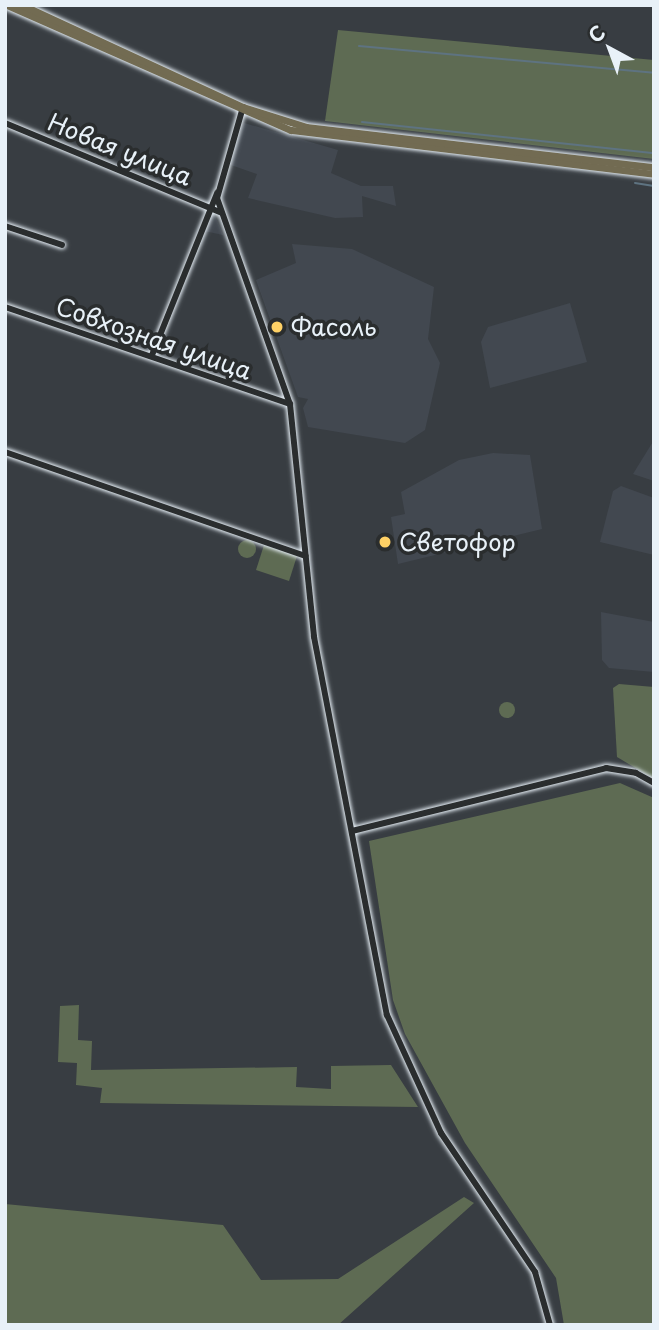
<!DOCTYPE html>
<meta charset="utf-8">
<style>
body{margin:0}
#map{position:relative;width:659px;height:1330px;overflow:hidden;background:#383d42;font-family:"Playpen Sans",sans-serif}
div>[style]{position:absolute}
.built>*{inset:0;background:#424850}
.green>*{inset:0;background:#5e6b53}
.round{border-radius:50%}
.stream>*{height:2px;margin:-1px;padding:0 1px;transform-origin:1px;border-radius:1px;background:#5e7381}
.roads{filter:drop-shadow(0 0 2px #e8f1f8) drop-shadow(0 0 2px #e8f1f8)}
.minor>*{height:6px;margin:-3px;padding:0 3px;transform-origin:3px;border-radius:3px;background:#2a2d2e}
.major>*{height:7px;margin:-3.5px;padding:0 3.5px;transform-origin:3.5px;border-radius:3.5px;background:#726b52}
.dots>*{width:19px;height:19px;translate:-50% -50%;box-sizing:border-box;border:4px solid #2a2d2e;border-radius:50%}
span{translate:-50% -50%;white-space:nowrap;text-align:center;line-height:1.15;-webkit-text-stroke:7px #2a2d2e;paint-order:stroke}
.street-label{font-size:24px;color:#e8f1f8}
.poi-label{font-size:24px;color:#e8f1f8}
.left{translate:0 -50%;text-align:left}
.frame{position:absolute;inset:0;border:7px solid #e8f1f8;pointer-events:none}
.north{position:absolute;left:575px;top:14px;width:70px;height:70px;-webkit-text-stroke:5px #2a2d2e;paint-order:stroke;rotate:319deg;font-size:19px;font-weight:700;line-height:28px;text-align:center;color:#e8f1f8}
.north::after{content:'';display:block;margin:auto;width:24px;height:32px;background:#e8f1f8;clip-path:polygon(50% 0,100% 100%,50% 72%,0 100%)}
</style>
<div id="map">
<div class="built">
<div style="clip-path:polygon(244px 123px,338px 150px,331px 173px,361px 186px,393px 186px,396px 206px,362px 196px,363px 217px,335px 218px,248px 198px,257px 174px,228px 164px)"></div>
<div style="clip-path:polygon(211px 210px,213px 211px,223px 235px,204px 231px)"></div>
<div style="clip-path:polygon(292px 244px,352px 249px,434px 287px,428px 339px,440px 363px,425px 430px,405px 443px,308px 427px,303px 408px,308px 399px,298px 397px,256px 280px,296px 263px)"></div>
<div style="clip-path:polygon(570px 303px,587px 362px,490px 388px,481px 342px,488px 327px)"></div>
<div style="clip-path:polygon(654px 440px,654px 481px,633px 474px)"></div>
<div style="clip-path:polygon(493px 453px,530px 455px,542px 529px,398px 564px,391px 517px,405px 514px,401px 492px,459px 460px)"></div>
<div style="clip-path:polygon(621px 486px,654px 498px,654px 555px,600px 542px,613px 491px)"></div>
<div style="clip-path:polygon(601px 612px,654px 622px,654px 672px,609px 668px,602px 660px)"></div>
</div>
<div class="green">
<div style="clip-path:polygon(338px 30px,654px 60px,654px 159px,325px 121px)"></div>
<div class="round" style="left:238px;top:540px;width:18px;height:18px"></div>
<div style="clip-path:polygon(264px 545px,297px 556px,289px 581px,256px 570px)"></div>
<div style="clip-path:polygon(619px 684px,654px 687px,654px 779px,617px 757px,613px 688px)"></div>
<div class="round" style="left:499px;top:702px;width:16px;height:16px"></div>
<div style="clip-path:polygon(620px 783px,654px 798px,654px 1325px,564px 1325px,556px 1278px,465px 1143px,405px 1034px,393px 1000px,369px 841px)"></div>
<div style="clip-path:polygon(79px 1005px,78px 1040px,92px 1041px,91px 1070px,297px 1067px,296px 1087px,331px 1089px,331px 1066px,391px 1065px,418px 1107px,100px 1103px,102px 1088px,76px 1085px,77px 1063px,58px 1062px,60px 1006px)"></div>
<div style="clip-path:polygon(464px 1197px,474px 1203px,338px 1325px,5px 1325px,5px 1204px,223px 1225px,261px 1280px,338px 1279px)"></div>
</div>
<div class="stream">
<div style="left:359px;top:46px;width:296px;rotate:5.2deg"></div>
<div style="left:362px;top:122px;width:294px;rotate:6.1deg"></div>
<div style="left:635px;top:183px;width:19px;rotate:9deg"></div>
</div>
<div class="roads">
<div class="minor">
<div style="left:243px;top:107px;width:95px;rotate:105.9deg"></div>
<div style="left:217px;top:198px;width:219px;rotate:70.5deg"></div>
<div style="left:290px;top:404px;width:234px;rotate:84.1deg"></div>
<div style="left:314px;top:637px;width:385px;rotate:79.1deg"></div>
<div style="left:387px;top:1015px;width:130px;rotate:65.4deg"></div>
<div style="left:441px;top:1133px;width:168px;rotate:55.9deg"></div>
<div style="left:535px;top:1272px;width:55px;rotate:74.2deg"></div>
<div style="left:5px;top:123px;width:233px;rotate:22.5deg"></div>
<div style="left:5px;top:226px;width:60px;rotate:18.4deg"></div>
<div style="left:5px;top:307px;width:301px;rotate:18.8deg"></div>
<div style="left:152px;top:355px;width:175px;rotate:-68.1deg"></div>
<div style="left:5px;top:452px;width:318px;rotate:19.1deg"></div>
<div style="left:352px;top:831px;width:262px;rotate:-13.9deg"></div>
<div style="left:606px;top:768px;width:30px;rotate:9deg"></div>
<div style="left:636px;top:773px;width:21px;rotate:29deg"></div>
</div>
<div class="major">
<div style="left:7px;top:5px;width:310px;rotate:23.8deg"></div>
<div style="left:291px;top:130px;width:366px;rotate:6.9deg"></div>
<div style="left:22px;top:5px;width:243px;rotate:24.8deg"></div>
<div style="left:243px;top:107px;width:66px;rotate:17.6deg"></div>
<div style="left:306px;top:127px;width:350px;rotate:6.6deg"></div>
</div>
</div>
<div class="dots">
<div style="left:277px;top:327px;background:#ffd166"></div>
<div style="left:385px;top:542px;background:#ffd166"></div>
</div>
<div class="street-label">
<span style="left:120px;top:149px;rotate:22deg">Новая улица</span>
<span style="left:154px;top:338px;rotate:19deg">Совхозная улица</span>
</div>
<div class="poi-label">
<span class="left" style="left:291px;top:327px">Фасоль</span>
<span class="left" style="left:399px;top:542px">Светофор</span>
</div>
<div class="frame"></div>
<div class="north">С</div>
</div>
